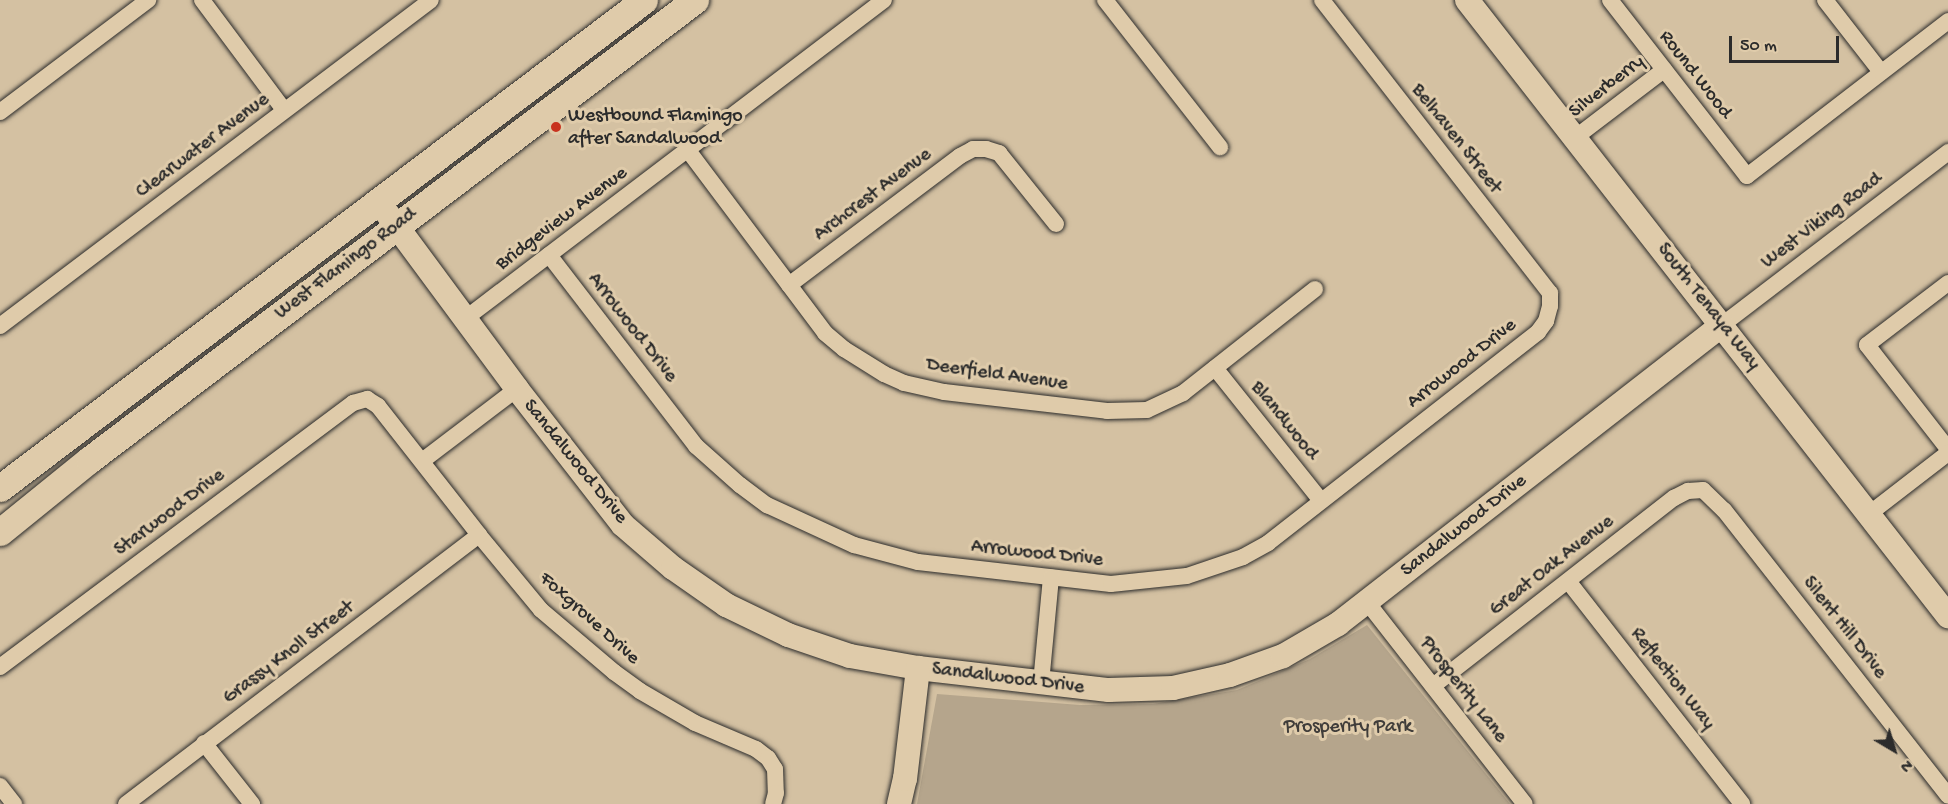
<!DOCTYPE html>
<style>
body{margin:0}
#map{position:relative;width:1948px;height:804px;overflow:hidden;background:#d4c1a2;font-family:"Gochi Hand",sans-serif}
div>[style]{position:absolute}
.green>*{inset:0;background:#b5a58c}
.roads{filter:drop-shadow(0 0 2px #2b2b2b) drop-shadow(0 0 2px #2b2b2b)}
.street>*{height:16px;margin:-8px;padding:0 8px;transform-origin:8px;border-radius:8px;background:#dfcbaa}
.secondary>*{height:24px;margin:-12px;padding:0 12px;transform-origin:12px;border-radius:12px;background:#dfcbaa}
.primary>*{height:27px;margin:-13.5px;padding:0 13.5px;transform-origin:13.5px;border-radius:13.5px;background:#dfcbaa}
.dots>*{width:16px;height:16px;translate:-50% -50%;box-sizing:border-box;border:3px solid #dfcbaa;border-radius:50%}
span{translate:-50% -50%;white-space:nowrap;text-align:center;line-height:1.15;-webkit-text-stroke:6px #dfcbaa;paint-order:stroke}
.street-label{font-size:20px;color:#2b2b2b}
.poi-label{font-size:20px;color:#2b2b2b}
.left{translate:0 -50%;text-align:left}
.park-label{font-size:20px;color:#403d3a}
.north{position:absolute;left:1864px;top:720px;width:60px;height:60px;-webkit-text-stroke:4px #dfcbaa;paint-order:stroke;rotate:142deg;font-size:16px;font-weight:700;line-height:24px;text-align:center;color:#2b2b2b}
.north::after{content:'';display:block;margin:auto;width:21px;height:27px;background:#2b2b2b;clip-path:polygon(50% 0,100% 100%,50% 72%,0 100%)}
.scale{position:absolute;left:1729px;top:36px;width:110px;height:27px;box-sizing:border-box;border:3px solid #2b2b2b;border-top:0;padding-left:8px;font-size:18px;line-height:21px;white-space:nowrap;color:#2b2b2b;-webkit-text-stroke:4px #dfcbaa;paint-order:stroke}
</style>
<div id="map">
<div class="green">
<div style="clip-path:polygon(1367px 625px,1510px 804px,917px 804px,937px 694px,1080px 705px,1153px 704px,1237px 690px,1310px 659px)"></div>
</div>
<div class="roads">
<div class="street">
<div style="left:202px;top:0;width:137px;rotate:53.3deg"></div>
<div style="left:1105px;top:0;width:187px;rotate:52deg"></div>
<div style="left:1610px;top:0;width:223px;rotate:52.1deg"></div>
<div style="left:1747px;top:176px;width:254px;rotate:-37.6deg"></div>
<div style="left:1825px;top:0;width:91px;rotate:52.1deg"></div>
<div style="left:0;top:112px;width:186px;rotate:-37.1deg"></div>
<div style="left:1576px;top:137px;width:111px;rotate:-37.3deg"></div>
<div style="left:687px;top:149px;width:230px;rotate:53.1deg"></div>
<div style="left:825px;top:333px;width:25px;rotate:40deg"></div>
<div style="left:844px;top:349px;width:47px;rotate:32deg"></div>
<div style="left:884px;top:374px;width:22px;rotate:24deg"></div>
<div style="left:904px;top:383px;width:41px;rotate:12.7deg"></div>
<div style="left:944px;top:392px;width:164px;rotate:6.6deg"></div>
<div style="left:1107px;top:411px;width:40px;rotate:-1.4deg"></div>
<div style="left:1147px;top:410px;width:40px;rotate:-25deg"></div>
<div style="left:1183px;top:393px;width:168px;rotate:-38.2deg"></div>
<div style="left:549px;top:255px;width:241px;rotate:52.4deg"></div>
<div style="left:696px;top:446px;width:59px;rotate:41.6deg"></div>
<div style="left:740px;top:485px;width:34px;rotate:37deg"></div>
<div style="left:767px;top:505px;width:96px;rotate:24.7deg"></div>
<div style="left:854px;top:545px;width:66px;rotate:14.9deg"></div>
<div style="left:918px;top:562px;width:194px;rotate:6.5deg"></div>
<div style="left:1111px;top:584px;width:76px;rotate:-6deg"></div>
<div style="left:1187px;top:576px;width:59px;rotate:-18.7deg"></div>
<div style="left:1243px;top:557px;width:29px;rotate:-29deg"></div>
<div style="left:1268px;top:543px;width:343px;rotate:-38deg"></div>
<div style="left:1538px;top:332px;width:14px;rotate:-54deg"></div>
<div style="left:1546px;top:321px;width:16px;rotate:-75deg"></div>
<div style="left:1550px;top:306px;width:13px;rotate:-90deg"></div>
<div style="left:1550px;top:293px;width:371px;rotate:-127.9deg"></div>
<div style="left:1948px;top:283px;width:102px;rotate:142.6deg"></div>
<div style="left:1867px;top:345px;width:132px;rotate:52.1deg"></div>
<div style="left:789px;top:285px;width:214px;rotate:-37deg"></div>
<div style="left:960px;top:156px;width:15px;rotate:-28deg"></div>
<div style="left:973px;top:149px;width:13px"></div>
<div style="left:986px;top:149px;width:14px;rotate:17deg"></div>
<div style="left:999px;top:153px;width:91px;rotate:51.2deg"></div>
<div style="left:466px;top:318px;width:525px;rotate:-37.26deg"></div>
<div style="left:1722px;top:325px;width:285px;rotate:-37.4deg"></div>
<div style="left:0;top:326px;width:540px;rotate:-37.1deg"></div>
<div style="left:1215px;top:368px;width:170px;rotate:51.4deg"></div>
<div style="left:422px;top:461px;width:119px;rotate:-37.2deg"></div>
<div style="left:1869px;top:514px;width:100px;rotate:-37.7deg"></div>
<div style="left:1568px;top:581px;width:283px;rotate:52deg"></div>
<div style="left:1367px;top:602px;width:256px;rotate:52deg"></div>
<div style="left:0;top:667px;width:441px;rotate:-36.8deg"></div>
<div style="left:353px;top:403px;width:15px;rotate:-16deg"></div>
<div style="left:367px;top:399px;width:13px;rotate:32deg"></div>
<div style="left:378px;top:406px;width:164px;rotate:51.9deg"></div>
<div style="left:479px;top:535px;width:97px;rotate:50.4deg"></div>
<div style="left:541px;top:610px;width:96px;rotate:40.3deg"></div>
<div style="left:614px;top:672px;width:32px;rotate:36deg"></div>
<div style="left:640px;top:691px;width:64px;rotate:30.2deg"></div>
<div style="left:695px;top:723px;width:66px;rotate:23.1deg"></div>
<div style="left:756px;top:749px;width:15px;rotate:37deg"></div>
<div style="left:768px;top:758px;width:13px;rotate:58deg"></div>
<div style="left:775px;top:769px;width:24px;rotate:88deg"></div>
<div style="left:776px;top:793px;width:11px;rotate:105deg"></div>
<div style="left:1041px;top:683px;width:106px;rotate:-84.6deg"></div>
<div style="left:1433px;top:686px;width:306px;rotate:-38deg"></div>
<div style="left:1674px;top:498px;width:16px;rotate:-27deg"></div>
<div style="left:1688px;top:491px;width:15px;rotate:-4deg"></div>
<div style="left:1703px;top:490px;width:29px;rotate:44deg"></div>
<div style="left:1724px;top:510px;width:363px;rotate:51.9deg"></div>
<div style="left:204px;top:743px;width:78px;rotate:51.8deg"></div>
<div style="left:0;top:786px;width:23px;rotate:52deg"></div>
<div style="left:126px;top:804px;width:444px;rotate:-37.3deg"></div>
</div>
<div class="secondary">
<div style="left:1467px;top:0;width:782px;rotate:52.02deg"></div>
<div style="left:378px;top:201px;width:234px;rotate:53.5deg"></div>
<div style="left:517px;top:389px;width:172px;rotate:52.1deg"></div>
<div style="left:623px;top:525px;width:66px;rotate:40.7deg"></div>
<div style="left:673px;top:568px;width:65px;rotate:34.9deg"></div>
<div style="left:726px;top:605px;width:69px;rotate:25.8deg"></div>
<div style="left:788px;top:635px;width:65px;rotate:18.7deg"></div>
<div style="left:850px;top:656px;width:69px;rotate:10deg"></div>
<div style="left:918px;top:668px;width:192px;rotate:6.6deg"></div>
<div style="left:1109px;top:690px;width:64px;rotate:-1.8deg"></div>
<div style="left:1173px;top:688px;width:58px;rotate:-12.8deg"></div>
<div style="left:1230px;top:675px;width:56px;rotate:-19.7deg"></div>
<div style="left:1283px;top:656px;width:64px;rotate:-30.2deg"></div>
<div style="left:1338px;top:624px;width:487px;rotate:-37.9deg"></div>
<div style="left:899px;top:804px;width:26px;rotate:-77deg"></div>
<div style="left:905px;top:779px;width:112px;rotate:-83.3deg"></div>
</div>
<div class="primary">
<div style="left:0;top:488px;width:808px;rotate:-37.15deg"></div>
<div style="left:0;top:532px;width:114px;rotate:-39deg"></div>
<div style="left:89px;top:460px;width:761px;rotate:-37.2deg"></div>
</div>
</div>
<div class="dots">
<div style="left:556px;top:127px;background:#c8321e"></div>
</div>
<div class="street-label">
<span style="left:1695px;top:75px;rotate:52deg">Round Wood</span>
<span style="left:1607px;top:87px;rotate:-38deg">Silverberry</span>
<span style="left:1456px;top:139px;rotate:52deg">Belhaven Street</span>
<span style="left:203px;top:146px;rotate:-37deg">Clearwater Avenue</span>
<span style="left:873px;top:195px;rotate:-37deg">Archcrest Avenue</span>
<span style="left:562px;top:219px;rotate:-37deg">Bridgeview Avenue</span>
<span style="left:1822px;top:221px;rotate:-37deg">West Viking Road</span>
<span style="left:346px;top:264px;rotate:-37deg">West Flamingo Road</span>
<span style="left:1708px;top:307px;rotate:52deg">South Tenaya Way</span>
<span style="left:632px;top:328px;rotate:52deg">Arrowood Drive</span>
<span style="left:1462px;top:364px;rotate:-38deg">Arrowood Drive</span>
<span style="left:997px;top:375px;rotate:8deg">Deerfield Avenue</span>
<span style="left:1284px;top:421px;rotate:51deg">Blandwood</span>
<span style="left:575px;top:462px;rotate:51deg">Sandalwood Drive</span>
<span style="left:170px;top:513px;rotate:-37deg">Starwood Drive</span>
<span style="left:1464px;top:526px;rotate:-38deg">Sandalwood Drive</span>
<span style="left:1037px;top:554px;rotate:6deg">Arrowood Drive</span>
<span style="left:1552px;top:566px;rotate:-38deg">Great Oak Avenue</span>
<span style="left:589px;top:619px;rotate:42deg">Foxgrove Drive</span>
<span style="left:1844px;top:628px;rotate:52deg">Silent Hill Drive</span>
<span style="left:289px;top:653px;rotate:-37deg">Grassy Knoll Street</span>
<span style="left:1008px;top:679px;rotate:7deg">Sandalwood Drive</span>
<span style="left:1672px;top:679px;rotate:52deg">Reflection Way</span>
<span style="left:1463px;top:690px;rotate:52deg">Prosperity Lane</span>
</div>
<div class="poi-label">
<span class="left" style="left:568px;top:128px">Westbound Flamingo<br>after Sandalwood</span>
</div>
<div class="park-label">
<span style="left:1348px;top:727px">Prosperity Park</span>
</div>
<div class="north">N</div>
<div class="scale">50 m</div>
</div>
